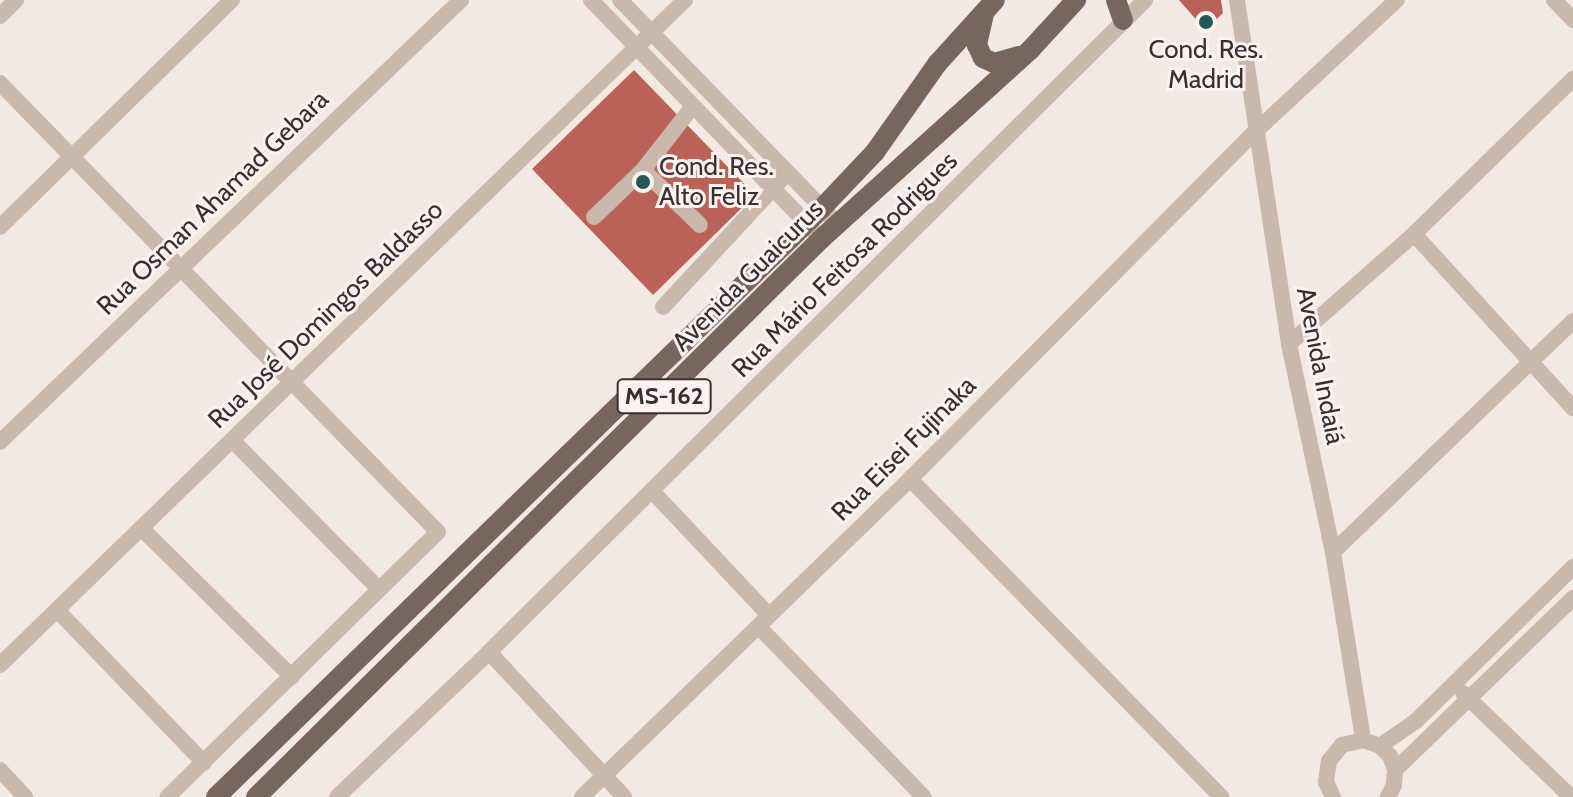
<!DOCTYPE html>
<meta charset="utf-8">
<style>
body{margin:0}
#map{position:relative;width:1573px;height:797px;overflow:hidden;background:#f2e9e3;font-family:Cabin,sans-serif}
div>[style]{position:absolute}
.building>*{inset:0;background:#bb6258}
.minor>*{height:16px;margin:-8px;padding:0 8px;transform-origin:8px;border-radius:8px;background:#cab8af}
.major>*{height:20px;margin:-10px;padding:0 10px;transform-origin:10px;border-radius:10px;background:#79655f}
.dots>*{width:22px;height:22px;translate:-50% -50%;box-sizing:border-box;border:4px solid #faf3ef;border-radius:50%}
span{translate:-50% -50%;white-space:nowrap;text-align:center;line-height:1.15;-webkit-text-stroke:6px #faf3ef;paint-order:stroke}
.shield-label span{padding:2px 6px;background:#faf3ef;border:2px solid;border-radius:6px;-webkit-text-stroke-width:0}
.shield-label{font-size:24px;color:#392f2d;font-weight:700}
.poi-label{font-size:26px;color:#392f2d}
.left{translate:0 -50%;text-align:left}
.street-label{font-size:26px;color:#392f2d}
</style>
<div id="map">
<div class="building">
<div style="clip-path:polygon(1179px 0,1221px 0,1223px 13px,1205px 30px)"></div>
<div style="clip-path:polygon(634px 70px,755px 195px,653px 295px,532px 169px)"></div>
</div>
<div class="minor">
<div style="left:591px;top:0;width:322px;rotate:46deg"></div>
<div style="left:620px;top:0;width:311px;rotate:45.8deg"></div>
<div style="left:1237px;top:0;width:348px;rotate:81.4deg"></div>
<div style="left:1289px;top:344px;width:213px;rotate:78.1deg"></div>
<div style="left:1333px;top:552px;width:190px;rotate:80.9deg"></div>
<div style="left:1554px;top:0;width:28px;rotate:46deg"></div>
<div style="left:0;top:16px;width:23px;rotate:-45deg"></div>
<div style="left:0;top:83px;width:627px;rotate:45.71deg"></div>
<div style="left:438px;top:532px;width:379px;rotate:135.6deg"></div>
<div style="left:643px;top:170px;width:79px;rotate:44deg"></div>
<div style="left:594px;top:217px;width:68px;rotate:-43.8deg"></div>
<div style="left:643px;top:170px;width:81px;rotate:-52deg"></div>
<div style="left:0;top:227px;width:325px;rotate:-44.4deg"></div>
<div style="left:1414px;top:234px;width:236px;rotate:47.6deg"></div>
<div style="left:663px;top:307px;width:175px;rotate:-47.1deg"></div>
<div style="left:1289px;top:344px;width:167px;rotate:-41.3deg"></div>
<div style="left:1414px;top:234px;width:222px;rotate:-44.3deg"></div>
<div style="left:232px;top:440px;width:209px;rotate:45.4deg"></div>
<div style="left:0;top:442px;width:639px;rotate:-43.79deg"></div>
<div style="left:910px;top:479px;width:445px;rotate:45.6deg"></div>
<div style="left:652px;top:491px;width:170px;rotate:46.7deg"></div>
<div style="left:141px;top:528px;width:212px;rotate:44.6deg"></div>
<div style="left:1333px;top:552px;width:333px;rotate:-43.9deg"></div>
<div style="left:57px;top:610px;width:212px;rotate:46.1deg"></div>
<div style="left:759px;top:627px;width:237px;rotate:45.9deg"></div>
<div style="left:489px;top:652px;width:198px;rotate:47deg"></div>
<div style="left:0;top:665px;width:955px;rotate:-44.15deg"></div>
<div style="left:1463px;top:693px;width:150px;rotate:43.9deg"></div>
<div style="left:1380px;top:746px;width:44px;rotate:-34.8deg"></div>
<div style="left:1416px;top:721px;width:220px;rotate:-44.4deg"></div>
<div style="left:0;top:770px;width:37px;rotate:47deg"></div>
<div style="left:1395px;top:770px;width:248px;rotate:-44deg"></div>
<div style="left:337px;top:797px;width:210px;rotate:-43.6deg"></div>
<div style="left:489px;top:652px;width:925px;rotate:-44.82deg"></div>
<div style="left:582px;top:797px;width:457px;rotate:-44.1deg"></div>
<div style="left:910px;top:479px;width:492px;rotate:-45.2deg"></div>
<div style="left:1257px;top:130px;width:191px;rotate:-42.9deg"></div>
<div style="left:1333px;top:797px;width:17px;rotate:-115deg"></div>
<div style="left:1326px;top:782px;width:21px;rotate:-82deg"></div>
<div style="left:1329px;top:761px;width:21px;rotate:-51deg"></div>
<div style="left:1342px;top:745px;width:22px;rotate:-13deg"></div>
<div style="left:1363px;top:740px;width:18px;rotate:19deg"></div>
<div style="left:1380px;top:746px;width:14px;rotate:45deg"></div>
<div style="left:1390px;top:756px;width:15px;rotate:70deg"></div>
<div style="left:1395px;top:770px;width:15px;rotate:94deg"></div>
<div style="left:1394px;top:785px;width:13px;rotate:117deg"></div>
</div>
<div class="major">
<div style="left:1116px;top:0;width:21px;rotate:71deg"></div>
<div style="left:984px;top:14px;width:32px;rotate:103deg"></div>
<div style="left:977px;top:45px;width:14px;rotate:65deg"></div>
<div style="left:983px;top:58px;width:12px;rotate:24deg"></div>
<div style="left:994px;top:63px;width:25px;rotate:-16deg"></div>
<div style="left:216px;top:797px;width:845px;rotate:-44.18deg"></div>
<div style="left:822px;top:208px;width:77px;rotate:-46.6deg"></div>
<div style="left:875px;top:152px;width:108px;rotate:-54.8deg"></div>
<div style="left:937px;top:64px;width:86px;rotate:-47.8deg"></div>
<div style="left:256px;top:797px;width:794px;rotate:-44.64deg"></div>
<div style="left:821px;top:239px;width:283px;rotate:-42.1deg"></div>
<div style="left:1031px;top:49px;width:67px;rotate:-47.4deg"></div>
</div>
<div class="dots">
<div style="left:1206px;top:22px;background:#255754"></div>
<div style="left:643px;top:182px;background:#255754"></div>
</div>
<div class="shield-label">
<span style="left:664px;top:396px">MS-162</span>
</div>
<div class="poi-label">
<span style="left:1206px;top:65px">Cond. Res.<br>Madrid</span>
<span class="left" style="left:659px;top:182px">Cond. Res.<br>Alto Feliz</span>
</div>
<div class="street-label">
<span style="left:213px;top:203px;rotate:-44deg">Rua Osman Ahamad Gebara</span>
<span style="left:845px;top:265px;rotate:-45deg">Rua Mário Feitosa Rodrigues</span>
<span style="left:748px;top:276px;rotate:-45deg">Avenida Guaicurus</span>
<span style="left:326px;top:315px;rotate:-44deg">Rua José Domingos Baldasso</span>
<span style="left:1320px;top:366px;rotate:79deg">Avenida Indaiá</span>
<span style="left:904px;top:449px;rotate:-45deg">Rua Eisei Fujinaka</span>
</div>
</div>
